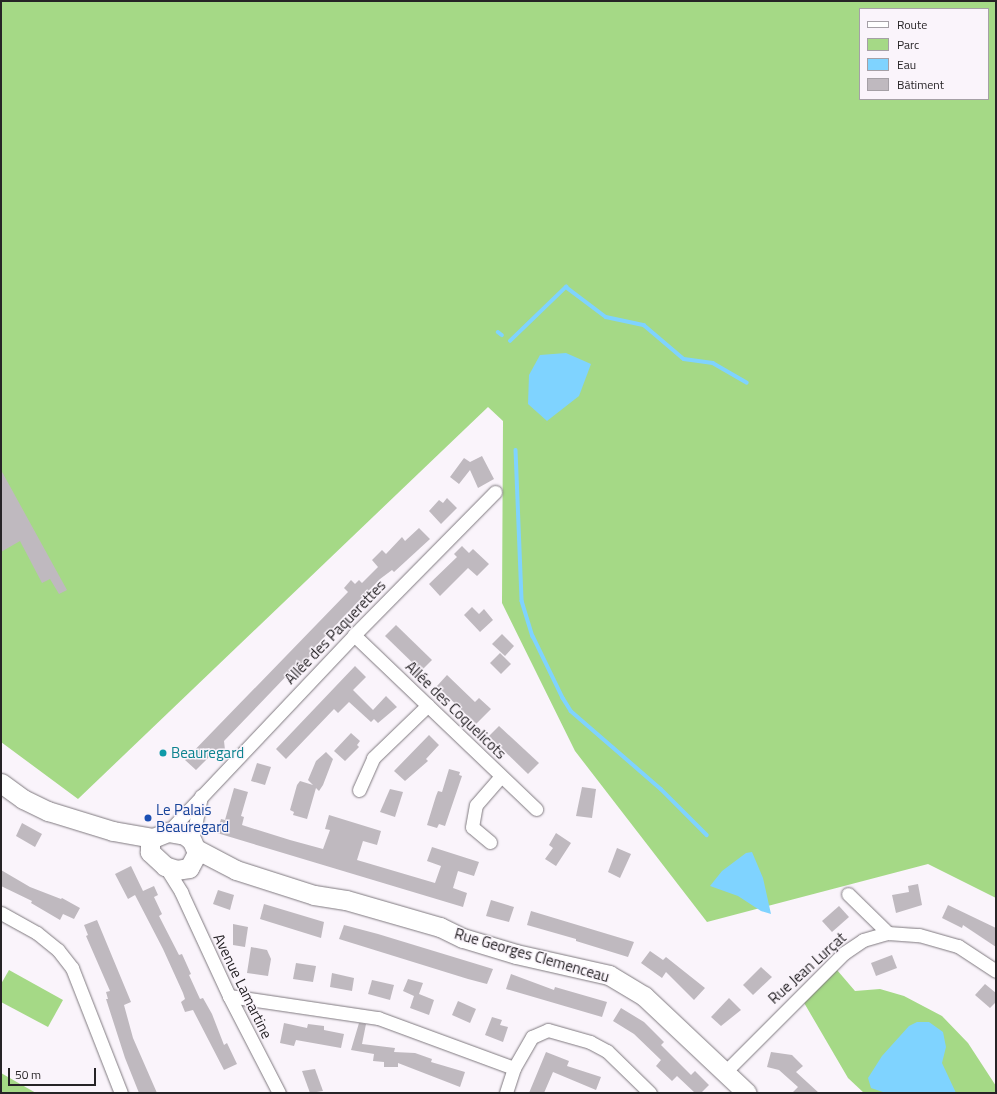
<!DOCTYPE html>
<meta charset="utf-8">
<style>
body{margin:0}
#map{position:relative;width:997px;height:1094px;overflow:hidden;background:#faf4fb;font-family:"Titillium Web",sans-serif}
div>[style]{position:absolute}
.green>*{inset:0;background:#a5d986}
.water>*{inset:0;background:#7fd3ff}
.stream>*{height:3.5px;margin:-1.75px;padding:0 1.75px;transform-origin:1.75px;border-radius:1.75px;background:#7fd3ff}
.building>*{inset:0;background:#bfb9bf}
.roads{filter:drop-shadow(0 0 1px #7f797f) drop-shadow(0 0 1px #7f797f)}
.street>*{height:13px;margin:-6.5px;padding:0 6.5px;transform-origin:6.5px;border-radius:6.5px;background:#fff}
.secondary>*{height:19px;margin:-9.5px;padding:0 9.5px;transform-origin:9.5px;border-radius:9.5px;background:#fff}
.dots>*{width:11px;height:11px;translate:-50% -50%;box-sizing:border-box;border:2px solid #faf4fb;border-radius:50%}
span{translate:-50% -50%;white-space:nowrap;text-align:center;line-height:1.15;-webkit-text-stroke:3px #faf4fb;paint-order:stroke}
.street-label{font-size:15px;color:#262326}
.culture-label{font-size:15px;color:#0d838f}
.left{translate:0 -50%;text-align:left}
.transit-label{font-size:15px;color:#164399}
.frame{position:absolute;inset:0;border:2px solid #262326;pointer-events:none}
.legend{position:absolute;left:859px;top:8px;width:130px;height:92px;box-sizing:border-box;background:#faf4fb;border:1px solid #a5a0a6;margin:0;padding:5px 7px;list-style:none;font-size:12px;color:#262326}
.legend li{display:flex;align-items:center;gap:8px;height:20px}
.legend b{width:20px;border:1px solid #a5a0a6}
.scale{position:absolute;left:8px;top:1068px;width:88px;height:18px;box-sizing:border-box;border:2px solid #262326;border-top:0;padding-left:5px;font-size:12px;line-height:14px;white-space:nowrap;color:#262326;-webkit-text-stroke:3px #faf4fb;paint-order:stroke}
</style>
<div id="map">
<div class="green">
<div style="clip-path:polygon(evenodd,1px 1px,996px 1px,996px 898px,928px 864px,707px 922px,575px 751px,502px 603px,503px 421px,488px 407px,78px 799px,1px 742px,1px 1px,860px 9px,988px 9px,988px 99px,860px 99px,860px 9px)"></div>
<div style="clip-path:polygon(9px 970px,63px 1000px,48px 1027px,1px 1002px,1px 984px)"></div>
<div style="clip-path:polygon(837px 970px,855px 991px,880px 989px,904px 996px,942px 1016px,968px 1043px,996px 1086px,996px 1093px,864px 1093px,848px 1078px,803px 1001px)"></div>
<div style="clip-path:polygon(1px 1073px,36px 1093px,1px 1093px)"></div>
</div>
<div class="water">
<div style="clip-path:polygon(566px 353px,591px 364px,579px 396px,547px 421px,528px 404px,529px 375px,540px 355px)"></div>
<div style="clip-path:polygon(752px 852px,763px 878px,771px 914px,761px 911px,738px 896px,710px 886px,722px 871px,746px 853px)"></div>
<div style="clip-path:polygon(917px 1022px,929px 1022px,943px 1032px,946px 1047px,942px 1063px,956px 1093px,886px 1093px,871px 1088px,868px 1078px,882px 1056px,909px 1026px)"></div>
</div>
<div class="stream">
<div style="left:498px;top:332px;width:5px;rotate:37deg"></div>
<div style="left:510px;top:341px;width:78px;rotate:-44deg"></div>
<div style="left:566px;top:287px;width:50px;rotate:36.9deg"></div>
<div style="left:606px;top:317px;width:39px;rotate:12deg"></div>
<div style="left:644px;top:325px;width:52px;rotate:40.4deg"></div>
<div style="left:684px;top:359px;width:29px;rotate:8deg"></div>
<div style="left:713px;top:363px;width:39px;rotate:30deg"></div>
<div style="left:516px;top:450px;width:151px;rotate:87.7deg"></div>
<div style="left:522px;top:601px;width:37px;rotate:73deg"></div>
<div style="left:533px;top:636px;width:69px;rotate:64.2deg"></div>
<div style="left:563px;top:698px;width:15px;rotate:58deg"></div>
<div style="left:571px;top:711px;width:119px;rotate:40.9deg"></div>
<div style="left:661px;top:789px;width:65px;rotate:45deg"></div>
</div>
<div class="building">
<div style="clip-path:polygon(482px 456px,494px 479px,478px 488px,470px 470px,459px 484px,450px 477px,464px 458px,470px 462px)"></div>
<div style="clip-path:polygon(1px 470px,67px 590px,59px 594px,50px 579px,42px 583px,20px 541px,1px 552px)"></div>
<div style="clip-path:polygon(447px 498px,457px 508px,441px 524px,429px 511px,439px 500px,443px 503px)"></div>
<div style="clip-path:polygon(419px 528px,430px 539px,394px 572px,392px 570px,380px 579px,309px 653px,311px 655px,297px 669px,295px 667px,224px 741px,225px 750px,218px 756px,214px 752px,196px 770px,185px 760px,348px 592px,344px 588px,351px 580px,355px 584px,359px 580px,362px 583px,378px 567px,372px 560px,382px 550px,386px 554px,402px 537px,405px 541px)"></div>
<div style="clip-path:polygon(462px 546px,469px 553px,473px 549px,489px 564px,477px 576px,468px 568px,440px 596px,429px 584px,457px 557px,454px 554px)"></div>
<div style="clip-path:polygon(472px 607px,479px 614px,484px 609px,493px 620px,480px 632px,464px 615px)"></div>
<div style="clip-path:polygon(396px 625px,432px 660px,421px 671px,385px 636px)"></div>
<div style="clip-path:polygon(502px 634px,514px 646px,505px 656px,492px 644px)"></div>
<div style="clip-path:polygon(500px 653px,511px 664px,501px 674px,490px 663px)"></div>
<div style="clip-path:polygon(355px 666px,366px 677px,353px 690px,373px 710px,386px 696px,397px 707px,378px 723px,374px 719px,371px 722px,349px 702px,338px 713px,334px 709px,286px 759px,276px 749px)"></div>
<div style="clip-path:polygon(447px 675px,475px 702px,479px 698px,491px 709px,476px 724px,437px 686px)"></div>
<div style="clip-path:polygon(499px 726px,539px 763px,528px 774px,489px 736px)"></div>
<div style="clip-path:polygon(351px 733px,360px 741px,357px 745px,359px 747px,345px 761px,334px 751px)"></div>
<div style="clip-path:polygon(429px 735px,439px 745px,426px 759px,428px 761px,405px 781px,394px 771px)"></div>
<div style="clip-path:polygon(326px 752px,333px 759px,323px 785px,319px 791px,316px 788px,307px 819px,293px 815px,294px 812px,290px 810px,297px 785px,300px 781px,313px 785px,308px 780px,316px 761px)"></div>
<div style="clip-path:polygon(257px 763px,271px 767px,265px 785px,251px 781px)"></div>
<div style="clip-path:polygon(449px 769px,460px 772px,459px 775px,462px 776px,445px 826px,439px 824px,437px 828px,427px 825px,436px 796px,438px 791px,442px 792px)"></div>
<div style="clip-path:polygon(582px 787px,596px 789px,592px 818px,576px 816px)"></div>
<div style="clip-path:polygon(234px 788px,248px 792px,241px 816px,244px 817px,242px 825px,290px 840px,323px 849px,330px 830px,325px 829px,329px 815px,381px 831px,377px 845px,363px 841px,357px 860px,435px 883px,441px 866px,427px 861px,432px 847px,479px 862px,474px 876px,458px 871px,453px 888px,467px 893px,463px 907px,217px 833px,221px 819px,225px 820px)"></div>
<div style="clip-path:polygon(390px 789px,403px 792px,395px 817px,380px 812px)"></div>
<div style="clip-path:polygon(22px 823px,42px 834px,35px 847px,16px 836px)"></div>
<div style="clip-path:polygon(556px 833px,571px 843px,556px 866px,545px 859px,553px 848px,549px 845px)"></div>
<div style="clip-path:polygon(617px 848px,631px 854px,620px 878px,608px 872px)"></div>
<div style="clip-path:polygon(131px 866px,143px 891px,154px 886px,158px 895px,154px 897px,162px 914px,159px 916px,179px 955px,182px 954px,191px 974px,189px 975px,200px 999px,203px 998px,212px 1014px,224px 1045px,227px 1043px,237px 1064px,224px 1070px,193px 1010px,185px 1012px,181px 1002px,185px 999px,183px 993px,163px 949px,135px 895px,128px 899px,115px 874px)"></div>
<div style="clip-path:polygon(1px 870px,30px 887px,61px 899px,62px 898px,80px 908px,74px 919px,63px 914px,60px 920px,31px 903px,32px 901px,1px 886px)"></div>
<div style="clip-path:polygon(918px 884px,922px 905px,896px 913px,892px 895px,909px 892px,908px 886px)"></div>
<div style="clip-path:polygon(218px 890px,234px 895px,230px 910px,213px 904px)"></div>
<div style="clip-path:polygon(491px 900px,514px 907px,509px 922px,486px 916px)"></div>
<div style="clip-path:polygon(264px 904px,324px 922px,321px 938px,260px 919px)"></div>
<div style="clip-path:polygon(948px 905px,996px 928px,996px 947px,963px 925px,962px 928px,942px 918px)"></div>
<div style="clip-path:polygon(839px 906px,849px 917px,832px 932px,822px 921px)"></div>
<div style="clip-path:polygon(531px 911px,634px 942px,628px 957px,576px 941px,576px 939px,527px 925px)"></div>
<div style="clip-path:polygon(97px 920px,131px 1002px,124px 1005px,133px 1038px,157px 1093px,139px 1093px,125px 1058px,106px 999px,108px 999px,106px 992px,110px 991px,86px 936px,88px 935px,84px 925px)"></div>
<div style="clip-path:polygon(233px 924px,248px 927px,245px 947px,233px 945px)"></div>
<div style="clip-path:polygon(344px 925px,378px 934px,493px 969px,487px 984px,468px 979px,339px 939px)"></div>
<div style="clip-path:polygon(251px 947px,267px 950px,271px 959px,268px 976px,247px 973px)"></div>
<div style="clip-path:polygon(650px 951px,663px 960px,666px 957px,705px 988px,694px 1000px,666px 972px,662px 978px,641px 963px)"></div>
<div style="clip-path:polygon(892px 955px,897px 968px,876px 976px,871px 963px)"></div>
<div style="clip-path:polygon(296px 963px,316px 966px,313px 982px,293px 979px)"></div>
<div style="clip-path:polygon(761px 967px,772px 977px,753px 995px,743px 985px)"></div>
<div style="clip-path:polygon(332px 973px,354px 978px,352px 991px,330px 987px)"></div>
<div style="clip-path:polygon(511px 974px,554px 990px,555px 987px,607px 1002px,602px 1017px,506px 989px)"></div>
<div style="clip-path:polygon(408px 979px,423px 983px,419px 994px,434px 1000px,429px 1015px,410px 1008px,414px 996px,403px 991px)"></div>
<div style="clip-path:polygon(372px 980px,394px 985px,390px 1000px,368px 994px)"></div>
<div style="clip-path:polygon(985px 984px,996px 993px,996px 1002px,990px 1008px,975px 995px)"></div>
<div style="clip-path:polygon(729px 998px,741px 1010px,721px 1026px,711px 1017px)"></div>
<div style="clip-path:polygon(458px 1001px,476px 1009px,470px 1023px,452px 1015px)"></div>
<div style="clip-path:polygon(621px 1008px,644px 1022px,664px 1042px,661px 1045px,691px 1075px,695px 1071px,709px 1085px,701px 1093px,695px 1093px,677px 1076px,672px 1081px,656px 1066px,661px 1060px,634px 1034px,613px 1021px)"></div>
<div style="clip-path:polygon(492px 1017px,502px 1020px,500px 1025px,508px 1027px,503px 1042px,485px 1035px)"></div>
<div style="clip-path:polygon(284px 1023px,307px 1028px,308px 1024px,324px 1026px,324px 1030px,344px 1034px,341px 1048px,296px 1040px,294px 1046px,280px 1043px)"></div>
<div style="clip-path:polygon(359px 1023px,366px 1024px,362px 1044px,395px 1048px,394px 1052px,415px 1053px,432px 1059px,431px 1062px,465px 1072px,460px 1087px,398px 1063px,398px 1067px,384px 1067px,384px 1062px,373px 1061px,374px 1054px,351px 1050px)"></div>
<div style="clip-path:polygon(546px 1052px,569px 1061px,567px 1066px,601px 1077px,596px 1090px,553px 1072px,544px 1093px,529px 1093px)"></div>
<div style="clip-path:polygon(771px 1052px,792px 1055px,803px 1066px,796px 1072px,819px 1093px,792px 1093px,798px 1087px,779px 1070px,767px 1067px)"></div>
<div style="clip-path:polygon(315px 1069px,323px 1091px,310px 1093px,302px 1071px)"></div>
</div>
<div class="roads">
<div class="street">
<div style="left:354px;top:635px;width:252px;rotate:43.7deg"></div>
<div style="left:359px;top:790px;width:35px;rotate:-66deg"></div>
<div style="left:373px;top:758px;width:76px;rotate:-43.9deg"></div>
<div style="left:168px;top:832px;width:271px;rotate:-46.6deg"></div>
<div style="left:354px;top:635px;width:201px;rotate:-45.4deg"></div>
<div style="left:192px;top:841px;width:46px;rotate:-78.7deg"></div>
<div style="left:490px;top:842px;width:23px;rotate:-140deg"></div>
<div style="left:472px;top:827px;width:22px;rotate:-80deg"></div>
<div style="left:476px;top:805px;width:38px;rotate:-49deg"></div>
<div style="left:165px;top:866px;width:31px;rotate:58deg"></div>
<div style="left:181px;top:892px;width:115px;rotate:65.2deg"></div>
<div style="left:229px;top:996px;width:109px;rotate:62.7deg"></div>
<div style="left:848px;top:894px;width:56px;rotate:44.3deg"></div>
<div style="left:1px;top:913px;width:41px;rotate:29.1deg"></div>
<div style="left:37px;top:933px;width:27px;rotate:39deg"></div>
<div style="left:58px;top:950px;width:23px;rotate:52deg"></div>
<div style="left:72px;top:968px;width:134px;rotate:68.6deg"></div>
<div style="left:229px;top:996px;width:151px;rotate:8.4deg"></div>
<div style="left:378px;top:1018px;width:145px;rotate:20.2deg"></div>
<div style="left:514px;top:1068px;width:26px;rotate:108deg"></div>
<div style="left:514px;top:1068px;width:36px;rotate:-60deg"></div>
<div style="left:532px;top:1037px;width:17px;rotate:-24deg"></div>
<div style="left:548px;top:1030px;width:44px;rotate:15.9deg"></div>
<div style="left:590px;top:1042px;width:19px;rotate:28deg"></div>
<div style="left:607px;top:1051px;width:60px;rotate:44.3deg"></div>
<div style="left:725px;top:1072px;width:168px;rotate:-45deg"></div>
<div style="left:844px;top:953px;width:23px;rotate:-34deg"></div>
<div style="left:863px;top:940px;width:26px;rotate:-16deg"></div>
<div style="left:888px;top:933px;width:31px;rotate:4deg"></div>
<div style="left:919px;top:935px;width:41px;rotate:15.8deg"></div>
<div style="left:958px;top:946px;width:45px;rotate:33.3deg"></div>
</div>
<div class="secondary">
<div style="left:1px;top:783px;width:27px;rotate:36deg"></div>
<div style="left:23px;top:799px;width:28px;rotate:26deg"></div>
<div style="left:48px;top:811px;width:68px;rotate:17.1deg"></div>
<div style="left:113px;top:831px;width:41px;rotate:9.9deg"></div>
<div style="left:168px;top:832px;width:17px;rotate:10deg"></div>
<div style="left:185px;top:835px;width:9px;rotate:41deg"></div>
<div style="left:192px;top:841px;width:13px;rotate:67deg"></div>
<div style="left:197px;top:853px;width:17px;rotate:118deg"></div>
<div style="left:189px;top:868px;width:12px;rotate:171deg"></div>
<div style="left:177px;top:870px;width:13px;rotate:-162deg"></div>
<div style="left:165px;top:866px;width:21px;rotate:-137deg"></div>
<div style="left:150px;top:852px;width:10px;rotate:-90deg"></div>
<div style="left:150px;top:842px;width:5px;rotate:-53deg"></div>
<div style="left:153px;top:838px;width:16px;rotate:-22deg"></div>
<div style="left:196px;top:849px;width:45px;rotate:27.7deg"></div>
<div style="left:236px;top:870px;width:82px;rotate:17.8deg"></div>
<div style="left:314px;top:895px;width:32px;rotate:9deg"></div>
<div style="left:346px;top:900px;width:98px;rotate:16deg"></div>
<div style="left:440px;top:927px;width:25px;rotate:26deg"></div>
<div style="left:463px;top:938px;width:55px;rotate:16.8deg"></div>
<div style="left:516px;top:954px;width:95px;rotate:12.7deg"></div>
<div style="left:609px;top:975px;width:41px;rotate:31deg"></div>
<div style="left:644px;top:996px;width:141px;rotate:43.3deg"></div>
</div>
</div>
<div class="dots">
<div style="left:163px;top:753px;background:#0f9aa8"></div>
<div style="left:148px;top:818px;background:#1a4fb4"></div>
</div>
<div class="street-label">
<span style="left:335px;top:632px;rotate:-46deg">Allée des Paquerettes</span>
<span style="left:456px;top:710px;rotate:44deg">Allée des Coquelicots</span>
<span style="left:532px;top:955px;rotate:16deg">Rue Georges Clemenceau</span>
<span style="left:807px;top:968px;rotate:-42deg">Rue Jean Lurçat</span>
<span style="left:243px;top:986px;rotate:64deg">Avenue Lamartine</span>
</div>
<div class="culture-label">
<span class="left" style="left:171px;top:753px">Beauregard</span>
</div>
<div class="transit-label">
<span class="left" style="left:156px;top:818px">Le Palais<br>Beauregard</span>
</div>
<div class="frame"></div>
<ul class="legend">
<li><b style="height:5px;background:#fff"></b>Route</li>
<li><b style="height:11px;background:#a5d986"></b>Parc</li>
<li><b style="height:11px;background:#7fd3ff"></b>Eau</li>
<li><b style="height:11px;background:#bfb9bf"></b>Bâtiment</li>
</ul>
<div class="scale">50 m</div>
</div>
